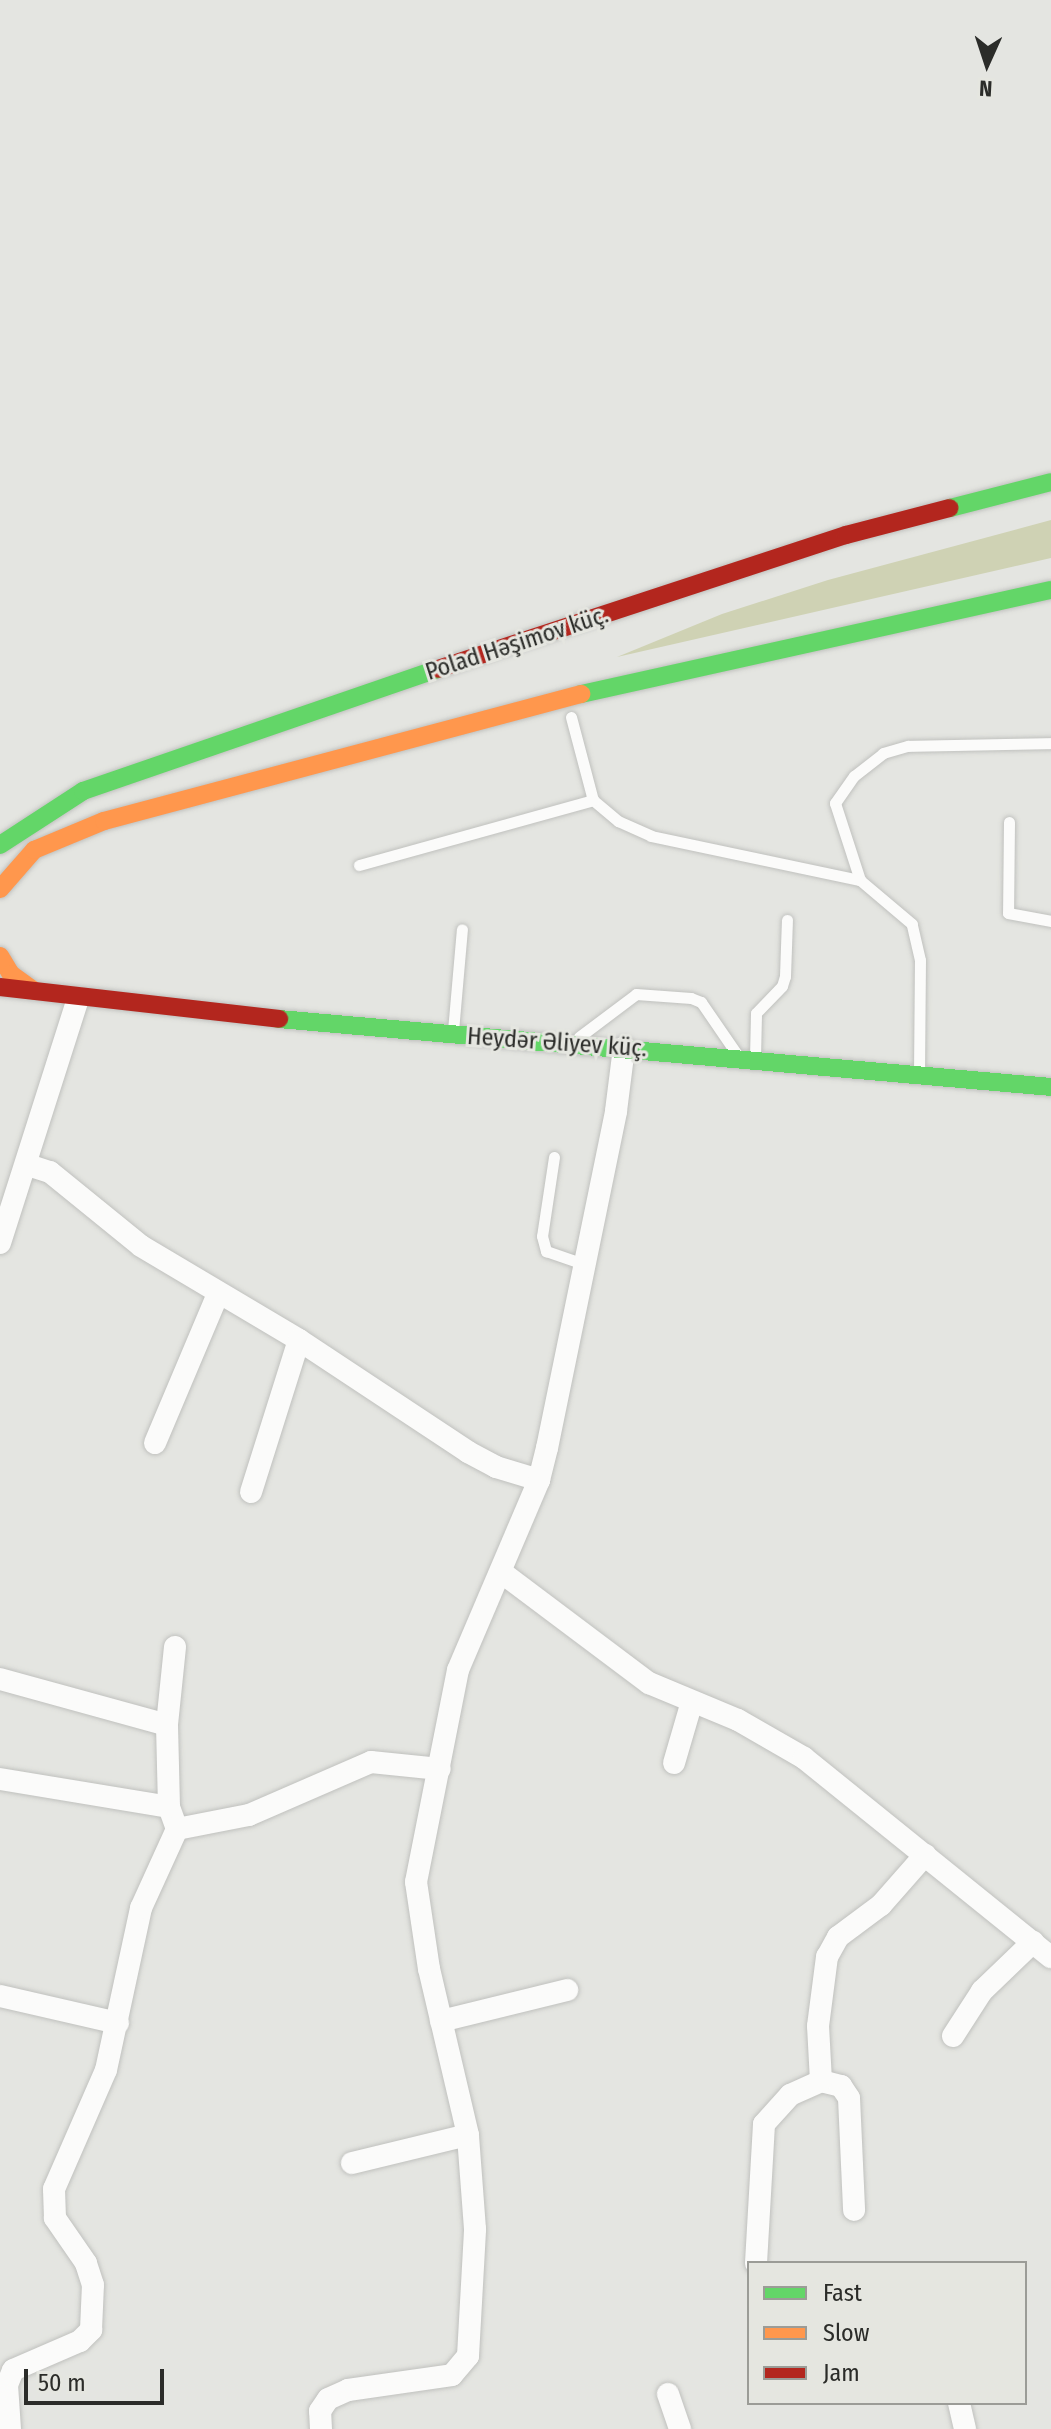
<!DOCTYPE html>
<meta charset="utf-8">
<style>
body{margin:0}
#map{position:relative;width:1051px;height:2429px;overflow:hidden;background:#e4e5e1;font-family:"Fira Sans Condensed",sans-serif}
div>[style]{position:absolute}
.green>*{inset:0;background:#cfd2b4}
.roads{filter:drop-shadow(0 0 2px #c0c1be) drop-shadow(0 0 2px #c0c1be)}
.lane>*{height:11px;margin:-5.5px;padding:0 5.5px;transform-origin:5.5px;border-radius:5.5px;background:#fbfbfa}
.street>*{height:22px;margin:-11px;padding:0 11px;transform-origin:11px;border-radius:11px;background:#fbfbfa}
.fast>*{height:18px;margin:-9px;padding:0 9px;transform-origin:9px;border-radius:9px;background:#63d668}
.slow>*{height:18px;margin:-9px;padding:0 9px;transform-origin:9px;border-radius:9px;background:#ff974d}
.jam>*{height:18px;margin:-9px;padding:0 9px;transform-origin:9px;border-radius:9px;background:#b3261e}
span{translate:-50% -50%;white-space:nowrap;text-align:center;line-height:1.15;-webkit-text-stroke:6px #e5e6e0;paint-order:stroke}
.street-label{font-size:24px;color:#2b2c29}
.legend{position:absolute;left:747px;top:2261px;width:280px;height:144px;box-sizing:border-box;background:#e5e6e0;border:2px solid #9b9c97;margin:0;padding:10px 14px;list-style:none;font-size:24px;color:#2b2c29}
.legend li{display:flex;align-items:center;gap:16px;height:40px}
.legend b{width:40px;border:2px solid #9b9c97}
.north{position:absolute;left:947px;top:24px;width:80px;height:80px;-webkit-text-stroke:6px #e5e6e0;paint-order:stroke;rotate:183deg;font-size:22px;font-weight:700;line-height:32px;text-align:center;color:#2b2c29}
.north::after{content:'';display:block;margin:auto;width:28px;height:36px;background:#2b2c29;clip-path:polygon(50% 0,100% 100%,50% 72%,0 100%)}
.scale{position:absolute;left:24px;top:2369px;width:140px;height:36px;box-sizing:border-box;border:4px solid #2b2c29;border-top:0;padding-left:10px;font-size:24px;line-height:28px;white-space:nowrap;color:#2b2c29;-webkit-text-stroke:6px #e5e6e0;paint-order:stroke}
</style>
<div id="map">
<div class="green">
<div style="clip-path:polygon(1051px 520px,1051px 558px,617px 657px,722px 614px,828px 580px)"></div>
</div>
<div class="roads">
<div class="lane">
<div style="left:571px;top:717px;width:86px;rotate:75.2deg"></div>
<div style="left:593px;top:800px;width:33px;rotate:40deg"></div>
<div style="left:618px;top:821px;width:36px;rotate:24deg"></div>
<div style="left:651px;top:836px;width:214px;rotate:11.9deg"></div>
<div style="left:1009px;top:822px;width:91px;rotate:90.6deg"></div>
<div style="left:1008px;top:913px;width:44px;rotate:10.5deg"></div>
<div style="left:359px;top:865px;width:243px;rotate:-15.5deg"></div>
<div style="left:453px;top:1031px;width:102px;rotate:-85deg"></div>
<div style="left:579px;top:1037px;width:71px;rotate:-37deg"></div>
<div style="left:636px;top:994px;width:55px;rotate:4.2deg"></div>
<div style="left:691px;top:998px;width:11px;rotate:22deg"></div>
<div style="left:701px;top:1002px;width:62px;rotate:55.5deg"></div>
<div style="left:755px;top:1058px;width:45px;rotate:-88.7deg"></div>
<div style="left:756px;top:1013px;width:37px;rotate:-46deg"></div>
<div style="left:782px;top:986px;width:10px;rotate:-73deg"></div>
<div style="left:785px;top:976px;width:56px;rotate:-88deg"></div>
<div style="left:919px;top:1074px;width:114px;rotate:-89.5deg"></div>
<div style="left:920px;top:960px;width:37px;rotate:-103deg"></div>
<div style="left:912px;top:924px;width:68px;rotate:-139.8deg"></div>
<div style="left:860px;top:880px;width:81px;rotate:-108deg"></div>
<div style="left:835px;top:803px;width:33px;rotate:-55deg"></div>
<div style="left:854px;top:776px;width:37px;rotate:-38deg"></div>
<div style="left:883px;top:753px;width:26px;rotate:-16deg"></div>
<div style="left:908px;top:746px;width:143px;rotate:-1.2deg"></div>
<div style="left:554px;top:1157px;width:80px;rotate:98.6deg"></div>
<div style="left:542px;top:1236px;width:16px;rotate:75deg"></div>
<div style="left:546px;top:1251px;width:39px;rotate:19deg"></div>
</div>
<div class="street">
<div style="left:28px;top:1165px;width:23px;rotate:18deg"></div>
<div style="left:50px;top:1172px;width:117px;rotate:39.1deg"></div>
<div style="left:141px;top:1246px;width:184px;rotate:30.7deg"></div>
<div style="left:299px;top:1340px;width:203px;rotate:33.5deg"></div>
<div style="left:468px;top:1452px;width:32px;rotate:28deg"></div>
<div style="left:496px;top:1467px;width:45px;rotate:16.8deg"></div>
<div style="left:0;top:1243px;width:257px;rotate:-72.3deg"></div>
<div style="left:155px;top:1443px;width:160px;rotate:-67.1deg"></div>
<div style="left:251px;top:1492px;width:159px;rotate:-72.5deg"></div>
<div style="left:501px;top:1572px;width:185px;rotate:36.9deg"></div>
<div style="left:649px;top:1683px;width:96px;rotate:22.6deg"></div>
<div style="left:738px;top:1720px;width:76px;rotate:29.9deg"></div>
<div style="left:804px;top:1758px;width:317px;rotate:38.9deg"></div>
<div style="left:175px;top:1647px;width:78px;rotate:95.9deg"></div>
<div style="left:167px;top:1725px;width:82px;rotate:88.6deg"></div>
<div style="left:169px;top:1807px;width:23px;rotate:70deg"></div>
<div style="left:0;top:1679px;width:173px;rotate:15.4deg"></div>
<div style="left:674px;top:1763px;width:60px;rotate:-73.7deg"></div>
<div style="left:0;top:1779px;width:171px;rotate:9.4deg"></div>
<div style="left:0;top:1996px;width:121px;rotate:12.9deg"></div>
<div style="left:441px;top:2021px;width:130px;rotate:-13.8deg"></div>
<div style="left:953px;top:2036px;width:54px;rotate:-57.2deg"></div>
<div style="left:982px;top:1991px;width:71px;rotate:-43.9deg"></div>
<div style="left:821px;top:2081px;width:21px;rotate:14deg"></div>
<div style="left:841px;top:2086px;width:14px;rotate:56deg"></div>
<div style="left:849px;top:2098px;width:112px;rotate:87.4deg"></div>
<div style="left:352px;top:2163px;width:119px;rotate:-13.6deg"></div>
<div style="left:756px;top:2263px;width:139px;rotate:-86.7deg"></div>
<div style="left:764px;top:2124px;width:39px;rotate:-48deg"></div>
<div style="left:790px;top:2095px;width:34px;rotate:-24deg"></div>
<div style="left:821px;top:2081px;width:55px;rotate:-93.1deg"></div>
<div style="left:818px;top:2026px;width:70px;rotate:-82.6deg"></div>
<div style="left:827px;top:1957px;width:23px;rotate:-61deg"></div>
<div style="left:838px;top:1937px;width:54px;rotate:-36.7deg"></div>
<div style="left:881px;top:1905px;width:67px;rotate:-48.7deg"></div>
<div style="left:668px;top:2394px;width:37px;rotate:71deg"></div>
<div style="left:959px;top:2403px;width:27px;rotate:77deg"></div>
<div style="left:10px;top:2429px;width:44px;rotate:-93.9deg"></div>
<div style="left:7px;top:2385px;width:16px;rotate:-68deg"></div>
<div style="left:13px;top:2370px;width:73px;rotate:-23.4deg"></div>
<div style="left:80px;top:2341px;width:16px;rotate:-45deg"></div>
<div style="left:91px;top:2330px;width:45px;rotate:-87.5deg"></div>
<div style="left:93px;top:2285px;width:23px;rotate:-108deg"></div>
<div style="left:86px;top:2263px;width:55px;rotate:-124.6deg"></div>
<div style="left:55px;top:2218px;width:29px;rotate:-92deg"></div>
<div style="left:54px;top:2189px;width:130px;rotate:-66.4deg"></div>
<div style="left:106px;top:2070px;width:166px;rotate:-77.8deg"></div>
<div style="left:141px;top:1908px;width:87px;rotate:-65.5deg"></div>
<div style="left:177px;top:1829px;width:73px;rotate:-11deg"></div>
<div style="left:249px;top:1815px;width:133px;rotate:-23.5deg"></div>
<div style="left:371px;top:1762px;width:69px;rotate:5.8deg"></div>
<div style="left:321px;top:2429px;width:18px;rotate:-93deg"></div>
<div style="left:320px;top:2411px;width:14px;rotate:-56deg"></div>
<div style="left:328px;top:2399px;width:22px;rotate:-24deg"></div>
<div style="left:348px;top:2390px;width:105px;rotate:-8.2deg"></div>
<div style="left:452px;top:2375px;width:25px;rotate:-50deg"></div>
<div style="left:468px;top:2356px;width:127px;rotate:-86.8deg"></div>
<div style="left:475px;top:2229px;width:94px;rotate:-94.3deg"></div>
<div style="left:468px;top:2135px;width:171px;rotate:-103.2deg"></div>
<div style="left:429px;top:1969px;width:88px;rotate:-98.5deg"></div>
<div style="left:416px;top:1882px;width:216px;rotate:-78.8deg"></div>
<div style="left:458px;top:1670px;width:207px;rotate:-66.9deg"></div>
<div style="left:539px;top:1480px;width:33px;rotate:-76deg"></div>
<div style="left:547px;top:1448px;width:344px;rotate:-78.4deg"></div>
<div style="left:616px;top:1111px;width:64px;rotate:-82.8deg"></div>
</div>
<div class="fast">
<div style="left:950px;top:508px;width:104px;rotate:-14.4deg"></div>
<div style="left:581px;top:694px;width:481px;rotate:-12.5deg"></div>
<div style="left:0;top:845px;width:99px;rotate:-33deg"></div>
<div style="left:83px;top:791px;width:375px;rotate:-19deg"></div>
<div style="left:279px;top:1019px;width:775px;rotate:5.03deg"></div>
</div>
<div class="slow">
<div style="left:0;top:889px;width:52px;rotate:-48.9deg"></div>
<div style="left:34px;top:850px;width:76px;rotate:-22.5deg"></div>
<div style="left:104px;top:821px;width:494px;rotate:-14.9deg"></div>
<div style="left:0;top:956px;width:21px;rotate:59deg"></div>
<div style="left:11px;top:974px;width:29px;rotate:36deg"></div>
</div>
<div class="jam">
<div style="left:438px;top:669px;width:429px;rotate:-18.2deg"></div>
<div style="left:846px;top:535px;width:107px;rotate:-14.6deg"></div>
<div style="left:0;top:987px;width:281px;rotate:6.5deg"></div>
</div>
</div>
<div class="street-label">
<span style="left:517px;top:644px;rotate:-18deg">Polad Həşimov küç.</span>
<span style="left:557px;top:1043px;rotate:4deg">Heydər Əliyev küç.</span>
</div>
<ul class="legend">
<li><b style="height:10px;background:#63d668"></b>Fast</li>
<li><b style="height:10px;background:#ff974d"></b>Slow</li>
<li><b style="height:10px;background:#b3261e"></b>Jam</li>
</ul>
<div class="north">N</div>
<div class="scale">50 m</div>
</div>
